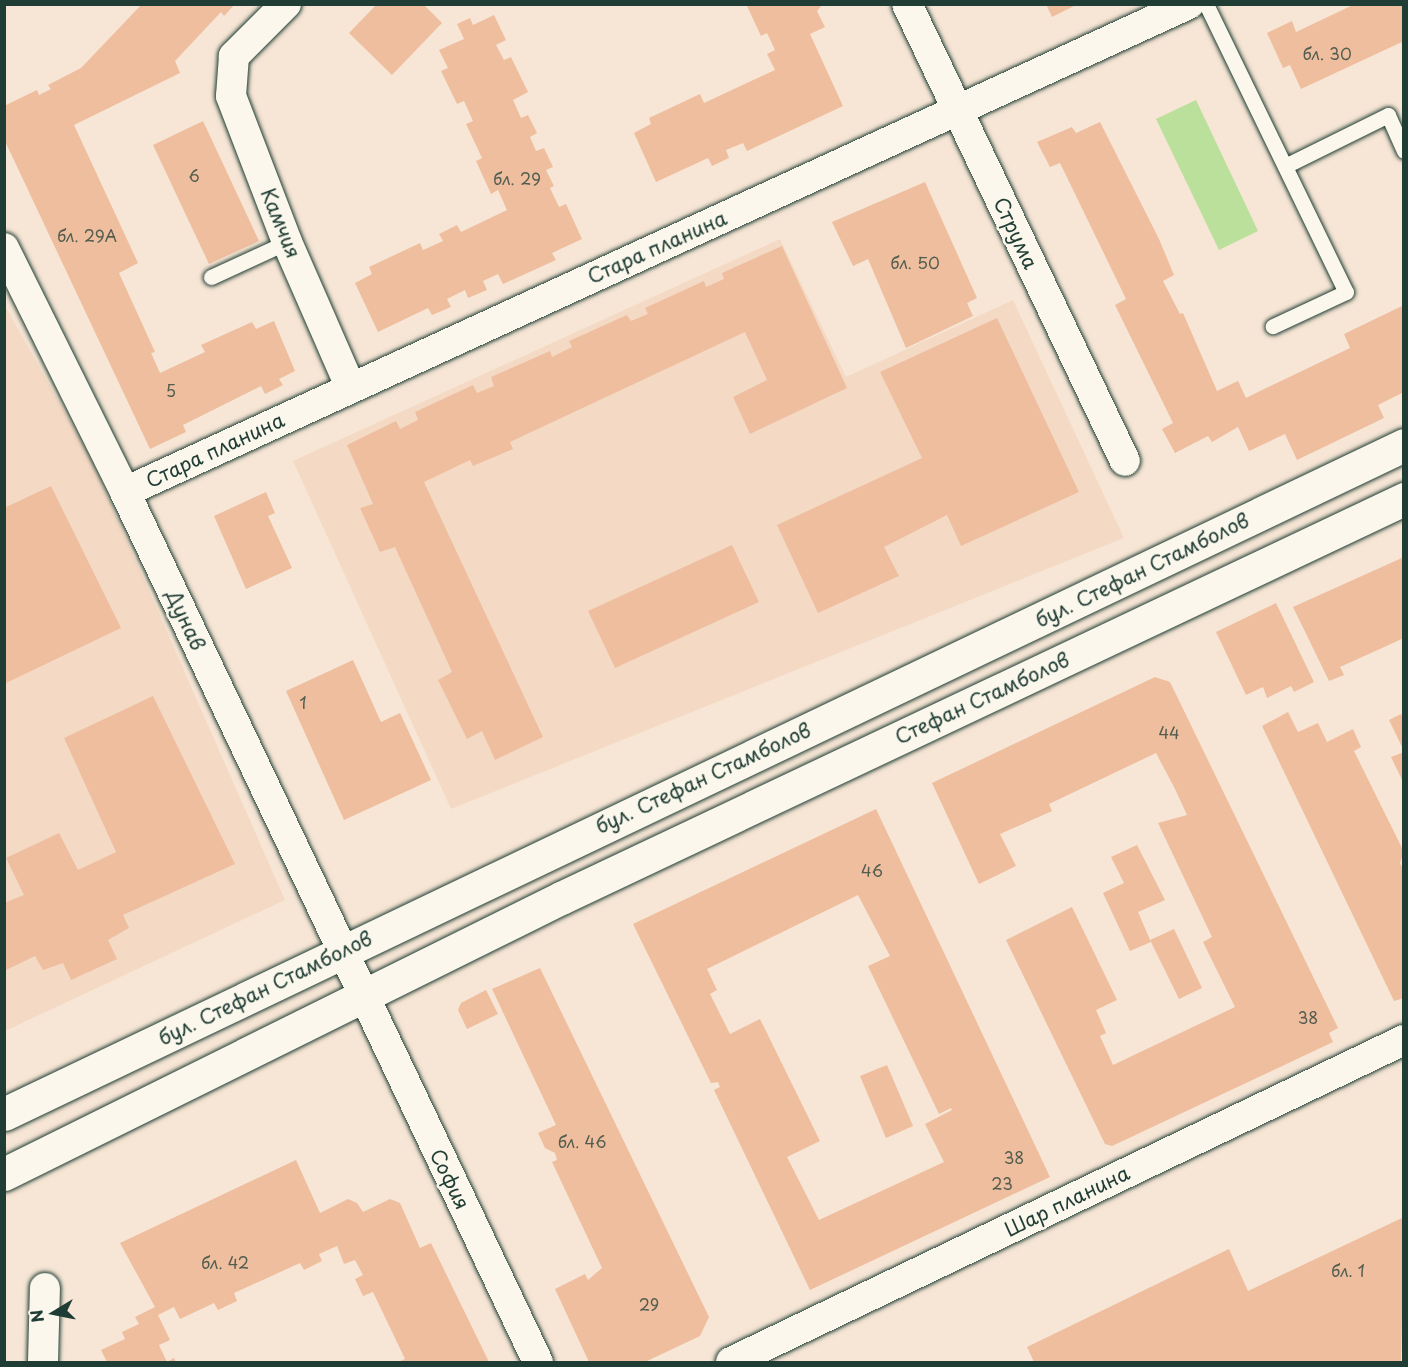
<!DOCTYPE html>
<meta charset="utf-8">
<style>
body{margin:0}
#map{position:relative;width:1408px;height:1367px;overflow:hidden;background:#f7e6d5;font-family:"Playpen Sans",sans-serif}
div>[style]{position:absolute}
.built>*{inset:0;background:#f4dac5}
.green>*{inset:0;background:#bae09b}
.building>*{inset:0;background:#eebe9f}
.roads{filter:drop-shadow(0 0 2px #1f3d34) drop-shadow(0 0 2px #1f3d34)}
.service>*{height:15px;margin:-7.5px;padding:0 7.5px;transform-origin:7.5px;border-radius:7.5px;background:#fbf7ec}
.minor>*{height:30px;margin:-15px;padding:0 15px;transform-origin:15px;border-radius:15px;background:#fbf7ec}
.secondary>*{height:33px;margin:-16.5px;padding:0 16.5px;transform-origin:16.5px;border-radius:16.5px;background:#fbf7ec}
span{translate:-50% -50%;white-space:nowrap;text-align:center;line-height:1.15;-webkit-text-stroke:5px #fbf7ec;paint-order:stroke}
.number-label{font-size:16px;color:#535d4f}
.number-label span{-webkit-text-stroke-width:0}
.street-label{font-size:20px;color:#1f3d34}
.frame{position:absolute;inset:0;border:6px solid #1f3d34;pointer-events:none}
.north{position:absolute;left:24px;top:1283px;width:60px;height:60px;-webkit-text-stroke:4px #fbf7ec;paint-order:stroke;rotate:260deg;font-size:16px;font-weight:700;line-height:24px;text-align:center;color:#1f3d34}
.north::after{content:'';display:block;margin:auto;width:21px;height:27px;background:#1f3d34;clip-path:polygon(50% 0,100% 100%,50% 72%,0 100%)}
</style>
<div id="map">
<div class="built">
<div style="clip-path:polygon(780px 239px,846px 377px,1013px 300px,1124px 538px,451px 809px,293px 461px)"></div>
<div style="clip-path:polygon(4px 304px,91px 459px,285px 900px,5px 1031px)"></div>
</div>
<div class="green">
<div style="clip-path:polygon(1196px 100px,1258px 231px,1219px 250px,1156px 119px)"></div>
</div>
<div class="building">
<div style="clip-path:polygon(142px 4px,235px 4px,224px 16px,221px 12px,175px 61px,180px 73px,74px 125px,138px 263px,119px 273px,155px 352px,151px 353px,160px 373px,205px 352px,201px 345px,252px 322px,256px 329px,274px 321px,295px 371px,279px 379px,283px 385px,265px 394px,261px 386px,183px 425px,186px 432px,150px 449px,4px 139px,4px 106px,37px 90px,39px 95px,51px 89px,48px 85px,81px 68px)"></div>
<div style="clip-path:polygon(377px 4px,423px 4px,442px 23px,392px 75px,349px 33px)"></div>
<div style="clip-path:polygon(746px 4px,823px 4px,817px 11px,825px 27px,810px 34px,843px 106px,747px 151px,743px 143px,726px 150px,729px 158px,712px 166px,708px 158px,656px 182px,634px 133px,651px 124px,649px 118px,700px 94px,704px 103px,775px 70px,767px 54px,775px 50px,767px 33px,761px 36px)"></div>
<div style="clip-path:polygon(1046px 4px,1078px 4px,1052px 17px)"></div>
<div style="clip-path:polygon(1355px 4px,1404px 4px,1404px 41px,1301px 89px,1290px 65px,1283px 68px,1267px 33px,1292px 21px,1296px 32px)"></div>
<div style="clip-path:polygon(494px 15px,506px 40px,496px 45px,504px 60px,511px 57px,528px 92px,513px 100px,521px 118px,528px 115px,537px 133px,530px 137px,536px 151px,544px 148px,553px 167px,546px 170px,554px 186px,550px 188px,559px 207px,566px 204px,582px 239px,552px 253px,556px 260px,503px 284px,498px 274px,483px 281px,487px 290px,468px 298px,465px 290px,447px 299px,451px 307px,432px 315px,428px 308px,378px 332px,355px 283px,372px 274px,369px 267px,420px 243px,423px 250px,443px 241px,439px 234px,457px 225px,461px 232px,507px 210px,498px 190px,491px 194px,476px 161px,482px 158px,466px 124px,473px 121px,464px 101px,457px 104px,441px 71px,448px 68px,439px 50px,464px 39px,457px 24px,470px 18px,473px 25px)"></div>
<div style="clip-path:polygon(203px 121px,259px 241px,209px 264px,153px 145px)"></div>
<div style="clip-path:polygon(1100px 122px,1159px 239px,1174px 275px,1163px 281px,1180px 314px,1183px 313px,1217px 391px,1238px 381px,1246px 398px,1264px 389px,1350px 348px,1344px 334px,1404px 305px,1404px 392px,1378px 405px,1384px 418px,1297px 460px,1285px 434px,1249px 451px,1238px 427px,1212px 442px,1208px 436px,1175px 453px,1162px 429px,1173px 423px,1115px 305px,1126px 299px,1060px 163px,1050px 167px,1037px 142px,1072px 127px,1076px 133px)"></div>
<div style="clip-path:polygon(925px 182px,977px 298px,967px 303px,973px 316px,906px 348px,868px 259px,853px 266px,832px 222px)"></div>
<div style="clip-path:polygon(782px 246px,847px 388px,750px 434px,733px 397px,767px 380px,745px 332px,510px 442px,513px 449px,473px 466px,470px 460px,424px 482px,543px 737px,495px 760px,482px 731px,467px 739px,438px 680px,452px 672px,395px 547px,380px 552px,360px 508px,373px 504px,347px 445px,396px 421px,400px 429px,418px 420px,415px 412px,473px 385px,477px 393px,494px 386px,491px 377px,550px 351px,552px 357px,572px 347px,569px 341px,627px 315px,631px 321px,648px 314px,645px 308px,704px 281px,706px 287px,724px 279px,722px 273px)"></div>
<div style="clip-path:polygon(997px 318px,1079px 492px,961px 546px,947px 515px,884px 547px,899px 576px,818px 613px,777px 525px,922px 458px,880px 372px)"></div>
<div style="clip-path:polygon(51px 486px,121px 628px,4px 684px,4px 508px)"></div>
<div style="clip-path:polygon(266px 492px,275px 513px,268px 516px,292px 568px,246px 589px,214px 516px)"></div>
<div style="clip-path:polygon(732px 545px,759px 602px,615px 668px,588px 611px)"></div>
<div style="clip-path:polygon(1404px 557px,1404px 638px,1340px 667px,1344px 675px,1329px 681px,1293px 607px)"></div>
<div style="clip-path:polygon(1276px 603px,1314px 682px,1294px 692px,1291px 686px,1267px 698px,1263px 687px,1246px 695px,1216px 632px)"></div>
<div style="clip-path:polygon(353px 660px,381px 722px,400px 713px,431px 780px,344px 820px,286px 691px)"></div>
<div style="clip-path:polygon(1155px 677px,1170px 682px,1338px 1028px,1329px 1033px,1333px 1042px,1112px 1146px,1105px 1144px,1006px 940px,1072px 907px,1117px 1000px,1096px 1010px,1106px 1033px,1100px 1036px,1113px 1065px,1235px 1007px,1203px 942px,1212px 937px,1158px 823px,1187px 815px,1175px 789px,1156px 753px,1049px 804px,1052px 811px,1000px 834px,1016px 866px,979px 884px,932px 783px)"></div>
<div style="clip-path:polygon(153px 696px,235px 864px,123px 915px,129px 928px,108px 940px,117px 959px,71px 980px,63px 963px,43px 970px,35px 956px,4px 971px,4px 903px,24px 895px,6px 858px,59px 833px,78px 870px,116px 852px,64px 738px)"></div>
<div style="clip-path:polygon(1288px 712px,1298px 732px,1318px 723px,1327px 742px,1353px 729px,1361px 747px,1354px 751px,1404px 852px,1400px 863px,1404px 871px,1404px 998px,1394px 1001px,1262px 726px)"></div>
<div style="clip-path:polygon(1401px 714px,1404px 720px,1404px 751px,1389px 720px)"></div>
<div style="clip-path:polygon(1404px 752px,1404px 784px,1391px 757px)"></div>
<div style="clip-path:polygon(evenodd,876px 809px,1050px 1177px,810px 1290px,714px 1090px,720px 1087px,718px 1082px,711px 1083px,633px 924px,876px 809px,858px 895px,890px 956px,868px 966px,939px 1114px,951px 1108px,952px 1110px,925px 1124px,944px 1162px,819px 1220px,787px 1157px,820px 1141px,760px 1019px,730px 1034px,710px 994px,717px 990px,707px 969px,858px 895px)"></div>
<div style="clip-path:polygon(1137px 845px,1165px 900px,1138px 912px,1151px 942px,1130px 951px,1103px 893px,1124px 883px,1111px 857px)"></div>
<div style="clip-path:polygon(1174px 929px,1202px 988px,1179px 999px,1150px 940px)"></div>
<div style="clip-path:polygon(540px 968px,709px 1317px,700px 1336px,645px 1362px,589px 1362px,555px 1289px,585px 1274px,588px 1280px,602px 1268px,552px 1162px,557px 1160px,555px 1153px,545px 1148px,538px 1133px,556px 1125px,492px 989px)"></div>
<div style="clip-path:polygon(486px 990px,498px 1014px,467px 1029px,458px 1010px,461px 1003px)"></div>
<div style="clip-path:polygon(887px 1065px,913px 1126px,886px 1138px,860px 1076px)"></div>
<div style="clip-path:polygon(296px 1160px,320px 1213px,348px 1199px,357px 1203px,363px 1212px,390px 1199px,400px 1203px,420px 1248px,431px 1243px,489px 1362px,398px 1362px,405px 1359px,373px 1292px,363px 1296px,355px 1279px,363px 1275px,355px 1260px,344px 1264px,337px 1246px,319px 1254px,322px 1261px,304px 1270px,300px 1263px,234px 1293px,237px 1301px,218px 1310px,214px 1303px,180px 1319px,174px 1307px,158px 1315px,170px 1340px,159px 1345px,167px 1362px,174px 1358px,176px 1362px,107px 1362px,101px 1350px,125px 1339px,122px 1332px,139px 1324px,135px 1317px,155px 1307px,120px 1243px)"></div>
<div style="clip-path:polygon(1404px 1217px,1401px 1362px,1034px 1362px,1027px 1347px,1229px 1249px,1248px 1291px)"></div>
</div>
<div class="roads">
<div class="service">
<div style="left:1206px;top:4px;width:320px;rotate:64.1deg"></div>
<div style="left:1346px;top:292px;width:81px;rotate:155deg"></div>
<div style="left:1285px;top:166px;width:115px;rotate:-26.3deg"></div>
<div style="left:1388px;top:115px;width:39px;rotate:66deg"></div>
<div style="left:211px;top:277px;width:84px;rotate:-24.7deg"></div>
</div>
<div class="minor">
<div style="left:286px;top:4px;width:74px;rotate:135deg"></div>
<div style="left:234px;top:56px;width:40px;rotate:94.3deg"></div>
<div style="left:231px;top:96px;width:156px;rotate:69deg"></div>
<div style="left:287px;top:242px;width:157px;rotate:66.4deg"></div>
<div style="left:907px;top:4px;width:506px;rotate:64.5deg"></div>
<div style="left:4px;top:248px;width:272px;rotate:63.6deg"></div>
<div style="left:125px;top:492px;width:963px;rotate:64.61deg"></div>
<div style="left:125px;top:492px;width:1171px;rotate:-24.64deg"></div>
<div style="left:43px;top:1362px;width:74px;rotate:-88.5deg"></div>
<div style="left:731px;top:1362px;width:746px;rotate:-25.57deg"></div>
</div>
<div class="secondary">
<div style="left:4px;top:1114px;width:1552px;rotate:-25.54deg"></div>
<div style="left:4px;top:1174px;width:622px;rotate:-26.36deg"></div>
<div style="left:561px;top:898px;width:933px;rotate:-25.33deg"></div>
</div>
</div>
<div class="number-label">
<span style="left:1327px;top:53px">бл. 30</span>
<span style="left:194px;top:175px">6</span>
<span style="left:517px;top:178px">бл. 29</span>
<span style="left:87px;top:235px">бл. 29A</span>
<span style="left:915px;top:262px">бл. 50</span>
<span style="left:171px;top:390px">5</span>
<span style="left:303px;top:702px">1</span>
<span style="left:1169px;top:732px">44</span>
<span style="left:872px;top:870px">46</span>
<span style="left:1308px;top:1017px">38</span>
<span style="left:582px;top:1141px">бл. 46</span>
<span style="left:1014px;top:1157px">38</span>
<span style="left:1002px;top:1183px">23</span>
<span style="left:225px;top:1262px">бл. 42</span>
<span style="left:1348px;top:1270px">бл. 1</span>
<span style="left:649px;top:1304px">29</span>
</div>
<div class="street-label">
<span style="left:281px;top:223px;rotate:68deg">Камчия</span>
<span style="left:1016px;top:233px;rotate:65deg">Струма</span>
<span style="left:657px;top:247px;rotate:-24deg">Стара планина</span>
<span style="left:215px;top:450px;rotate:-25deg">Стара планина</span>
<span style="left:1142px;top:570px;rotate:-26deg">бул. Стефан Стамболов</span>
<span style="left:186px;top:620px;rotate:65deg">Дунав</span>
<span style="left:982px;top:698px;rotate:-25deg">Стефан Стамболов</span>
<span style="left:703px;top:778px;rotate:-25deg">бул. Стефан Стамболов</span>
<span style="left:265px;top:988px;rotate:-26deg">бул. Стефан Стамболов</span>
<span style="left:450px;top:1179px;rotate:64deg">София</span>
<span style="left:1067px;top:1201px;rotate:-26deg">Шар планина</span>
</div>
<div class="frame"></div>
<div class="north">N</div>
</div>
